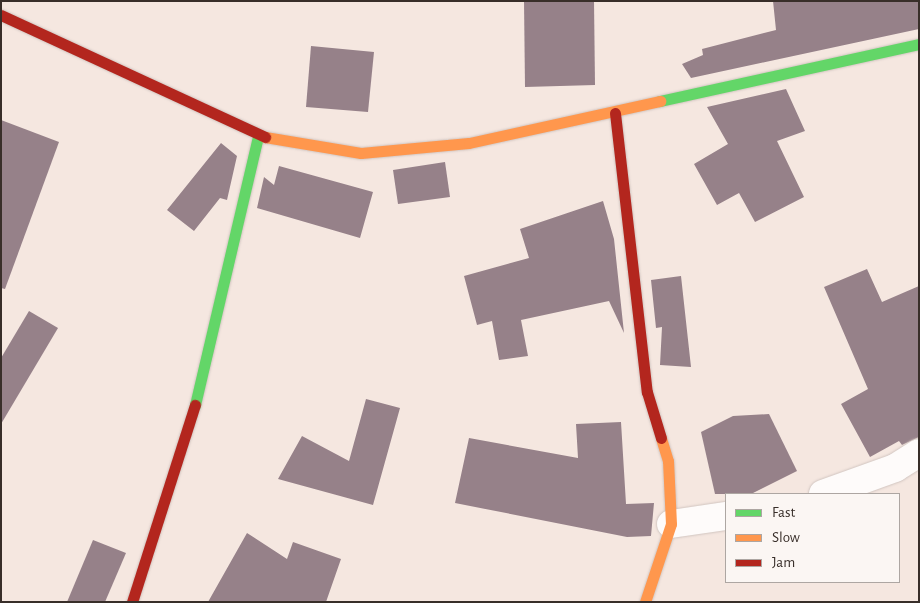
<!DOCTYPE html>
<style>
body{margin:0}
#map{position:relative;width:920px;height:603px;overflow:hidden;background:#f5e7e0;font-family:"Alegreya Sans",sans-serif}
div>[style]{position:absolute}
.building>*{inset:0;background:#968189}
.roads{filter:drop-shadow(0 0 1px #d1c5c0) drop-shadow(0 0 1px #d1c5c0)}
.street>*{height:28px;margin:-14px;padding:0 14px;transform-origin:14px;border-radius:14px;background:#fefbfa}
.fast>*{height:11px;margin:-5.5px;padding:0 5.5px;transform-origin:5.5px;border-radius:5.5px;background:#63d668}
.slow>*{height:11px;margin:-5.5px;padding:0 5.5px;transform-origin:5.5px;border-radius:5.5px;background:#ff974d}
.jam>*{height:11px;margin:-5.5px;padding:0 5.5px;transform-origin:5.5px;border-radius:5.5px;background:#b3261e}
span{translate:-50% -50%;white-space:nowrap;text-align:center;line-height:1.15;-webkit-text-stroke:5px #fbf6f3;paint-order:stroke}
.frame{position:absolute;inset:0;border:2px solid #382e29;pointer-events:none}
.legend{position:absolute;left:725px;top:493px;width:175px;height:90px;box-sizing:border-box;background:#fbf6f3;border:1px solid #ada6a2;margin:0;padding:6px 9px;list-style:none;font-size:15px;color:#382e29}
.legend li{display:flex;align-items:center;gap:10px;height:25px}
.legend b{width:25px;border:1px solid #ada6a2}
</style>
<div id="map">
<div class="building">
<div style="clip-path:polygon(524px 1px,594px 1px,595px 85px,525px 87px)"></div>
<div style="clip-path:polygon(773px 1px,919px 1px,919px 29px,691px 78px,682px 64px,703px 55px,702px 49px,776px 30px)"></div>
<div style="clip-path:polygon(311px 46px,374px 52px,368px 112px,306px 107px)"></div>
<div style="clip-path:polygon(786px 89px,805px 131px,777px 141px,804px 197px,755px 222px,739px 193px,717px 205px,694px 164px,728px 144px,707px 107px)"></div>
<div style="clip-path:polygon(1px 120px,59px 142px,5px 289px,1px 288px)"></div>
<div style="clip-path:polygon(221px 143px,237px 156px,227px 200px,220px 198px,194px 231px,167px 210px)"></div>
<div style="clip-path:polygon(445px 162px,450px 197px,398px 204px,393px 170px)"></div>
<div style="clip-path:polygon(279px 166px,373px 192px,360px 238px,257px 208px,264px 177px,274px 185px)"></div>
<div style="clip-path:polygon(603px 201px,614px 239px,624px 333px,609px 301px,521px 320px,528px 356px,499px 360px,492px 321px,477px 325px,464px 276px,529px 258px,520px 229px)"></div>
<div style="clip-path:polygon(867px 269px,882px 302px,919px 286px,919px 437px,902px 445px,899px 441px,870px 457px,841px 404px,868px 389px,824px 287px)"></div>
<div style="clip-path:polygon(681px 276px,691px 367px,660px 365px,662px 327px,656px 328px,651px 280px)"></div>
<div style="clip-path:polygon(29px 311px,58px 328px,1px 424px,1px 358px)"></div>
<div style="clip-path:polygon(366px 399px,400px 408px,373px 505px,278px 479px,302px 436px,349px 461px)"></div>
<div style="clip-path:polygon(769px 414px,797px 471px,751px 494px,715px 494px,701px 432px,733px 416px)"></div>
<div style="clip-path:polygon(621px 422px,626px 504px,654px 503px,651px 536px,627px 537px,455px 503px,469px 438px,578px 458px,576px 424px)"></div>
<div style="clip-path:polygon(247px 533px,287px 559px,293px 542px,341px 559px,326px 602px,208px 602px)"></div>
<div style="clip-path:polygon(93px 540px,126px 553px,105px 602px,67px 602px)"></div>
</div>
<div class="roads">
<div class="street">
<div style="left:823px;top:494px;width:77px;rotate:-19.9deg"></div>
<div style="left:895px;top:468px;width:28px;rotate:-32deg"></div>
<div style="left:671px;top:524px;width:56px;rotate:-8.3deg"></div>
</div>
<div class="fast">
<div style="left:660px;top:101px;width:265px;rotate:-12.4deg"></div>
<div style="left:195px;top:405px;width:276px;rotate:-76.8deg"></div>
</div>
<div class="slow">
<div style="left:265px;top:137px;width:97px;rotate:9.5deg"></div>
<div style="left:361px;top:153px;width:108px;rotate:-5.3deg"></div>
<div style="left:469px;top:143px;width:196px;rotate:-12.4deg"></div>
<div style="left:645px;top:602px;width:82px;rotate:-71.6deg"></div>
<div style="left:671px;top:524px;width:63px;rotate:-92.7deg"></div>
<div style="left:668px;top:461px;width:24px;rotate:-107deg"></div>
</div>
<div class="jam">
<div style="left:1px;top:15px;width:291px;rotate:24.8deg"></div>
<div style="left:615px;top:113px;width:281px;rotate:83.5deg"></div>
<div style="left:647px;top:392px;width:48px;rotate:73.1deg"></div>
<div style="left:132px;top:602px;width:207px;rotate:-72.3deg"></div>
</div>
</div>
<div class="frame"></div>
<ul class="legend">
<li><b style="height:6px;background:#63d668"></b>Fast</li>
<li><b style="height:6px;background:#ff974d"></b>Slow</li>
<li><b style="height:6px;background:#b3261e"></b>Jam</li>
</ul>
</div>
